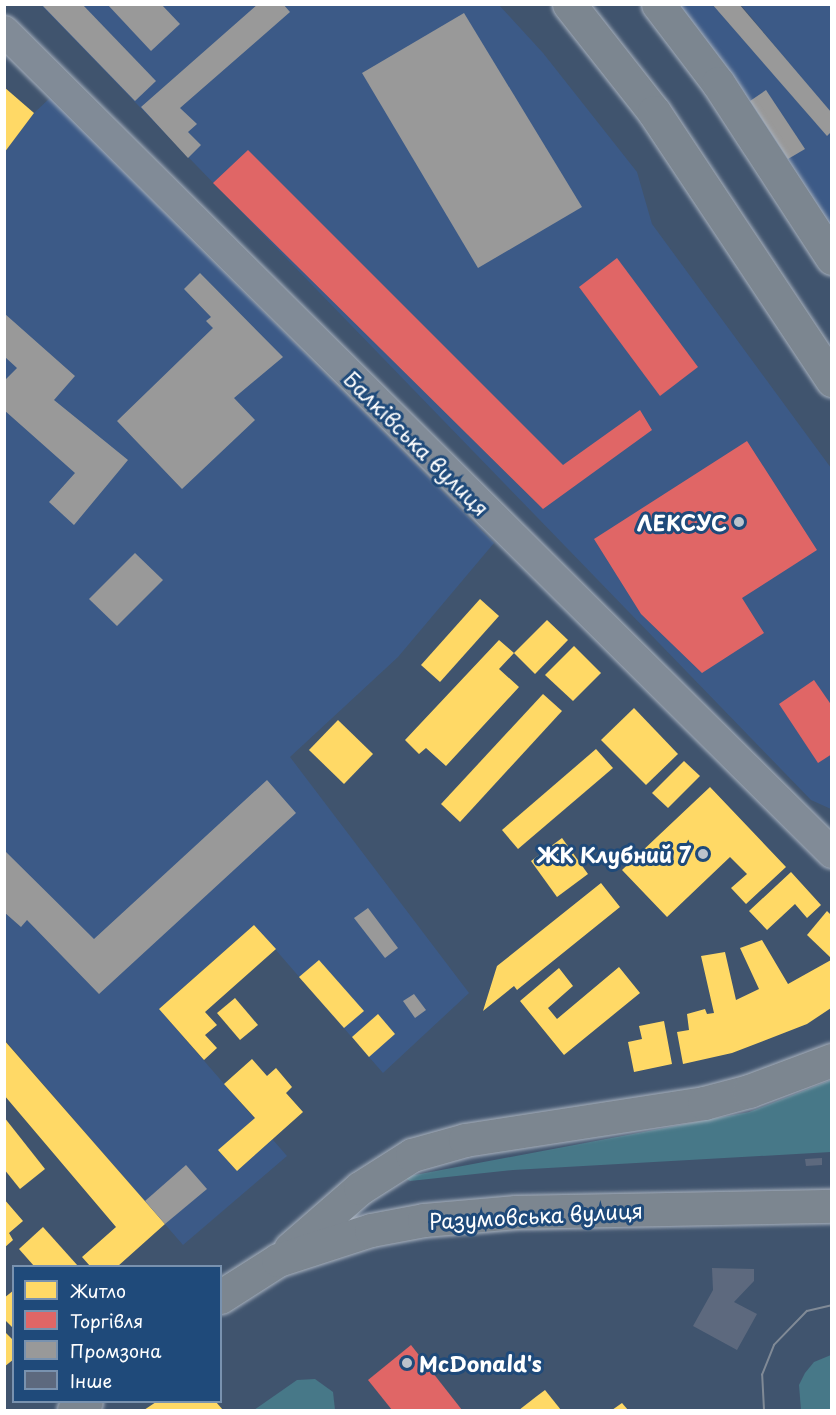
<!DOCTYPE html>
<meta charset="utf-8">
<style>
body{margin:0}
#map{position:relative;width:836px;height:1415px;overflow:hidden;background:#40546e;font-family:"Playpen Sans",sans-serif}
div>[style]{position:absolute}
.built>*{inset:0;background:#3c5a87}
.green>*{inset:0;background:#477888}
.homes>*{inset:0;background:#ffd966}
.shops>*{inset:0;background:#e06666}
.industry>*{inset:0;background:#999}
.building>*{inset:0;background:#5d697e}
.roads{filter:drop-shadow(0 0 2px #a9b2be) drop-shadow(0 0 2px #a9b2be)}
.minor>*{height:30px;margin:-15px;padding:0 15px;transform-origin:15px;border-radius:15px;background:#818b97}
.major>*{height:33px;margin:-16.5px;padding:0 16.5px;transform-origin:16.5px;border-radius:16.5px;background:#7c8690}
.tram>*{height:1.5px;margin:-0.75px;padding:0 0.75px;transform-origin:0.75px;border-radius:0.75px;background:#808a96}
.dots>*{width:16px;height:16px;translate:-50% -50%;box-sizing:border-box;border:3px solid #1f4a7a;border-radius:50%}
span{translate:-50% -50%;white-space:nowrap;text-align:center;line-height:1.15;-webkit-text-stroke:6px #1f4a7a;paint-order:stroke}
.street-label{font-size:21px;color:#fff}
.poi-label{font-size:21px;color:#fff;font-weight:700}
.right{translate:-100% -50%;text-align:right}
.left{translate:0 -50%;text-align:left}
.frame{position:absolute;inset:0;border:6px solid #fff;pointer-events:none}
.legend{position:absolute;left:12px;top:1265px;width:210px;height:138px;box-sizing:border-box;background:#1f4a7a;border:2px solid #7992af;margin:0;padding:8px 10px;list-style:none;font-size:18px;color:#fff}
.legend li{display:flex;align-items:center;gap:12px;height:30px}
.legend b{width:30px;border:2px solid #7992af}
</style>
<div id="map">
<div class="built">
<div style="clip-path:polygon(41px 5px,499px 5px,543px 53px,637px 172px,652px 224px,831px 468px,831px 809px,811px 800px)"></div>
<div style="clip-path:polygon(679px 5px,739px 5px,779px 51px,741px 5px,831px 5px,831px 226px)"></div>
<div style="clip-path:polygon(50px 98px,494px 543px,398px 657px,290px 757px,469px 993px,383px 1073px,254px 925px,159px 1009px,287px 1156px,183px 1245px,5px 1040px,4px 153px,34px 113px)"></div>
</div>
<div class="green">
<div style="clip-path:polygon(831px 1080px,831px 1152px,513px 1170px,410px 1181px,404px 1177px,749px 1112px)"></div>
<div style="clip-path:polygon(831px 1355px,831px 1410px,801px 1410px,799px 1385px,805px 1373px,814px 1362px)"></div>
<div style="clip-path:polygon(315px 1379px,333px 1392px,335px 1410px,254px 1410px,297px 1380px)"></div>
</div>
<div class="homes">
<div style="clip-path:polygon(4px 87px,34px 113px,4px 153px)"></div>
<div style="clip-path:polygon(480px 599px,499px 616px,440px 682px,421px 665px)"></div>
<div style="clip-path:polygon(547px 620px,568px 640px,535px 674px,514px 653px)"></div>
<div style="clip-path:polygon(499px 640px,514px 653px,499px 669px,519px 687px,446px 766px,426px 748px,419px 754px,405px 740px)"></div>
<div style="clip-path:polygon(574px 646px,601px 673px,573px 701px,545px 675px)"></div>
<div style="clip-path:polygon(543px 694px,562px 711px,460px 822px,441px 804px)"></div>
<div style="clip-path:polygon(634px 708px,678px 754px,646px 785px,601px 740px)"></div>
<div style="clip-path:polygon(338px 720px,373px 754px,344px 784px,309px 750px)"></div>
<div style="clip-path:polygon(596px 749px,613px 768px,518px 849px,502px 830px)"></div>
<div style="clip-path:polygon(684px 761px,700px 776px,668px 808px,652px 793px)"></div>
<div style="clip-path:polygon(710px 787px,786px 867px,746px 904px,731px 888px,747px 874px,730px 857px,667px 917px,622px 870px)"></div>
<div style="clip-path:polygon(562px 838px,588px 874px,557px 897px,531px 861px)"></div>
<div style="clip-path:polygon(791px 872px,821px 905px,807px 918px,795px 904px,767px 930px,749px 911px)"></div>
<div style="clip-path:polygon(601px 883px,620px 907px,517px 990px,514px 986px,483px 1011px,497px 966px)"></div>
<div style="clip-path:polygon(827px 911px,831px 915px,831px 958px,807px 935px)"></div>
<div style="clip-path:polygon(254px 925px,276px 949px,205px 1012px,217px 1025px,205px 1035px,217px 1048px,204px 1060px,159px 1009px)"></div>
<div style="clip-path:polygon(762px 940px,788px 984px,831px 960px,831px 1008px,807px 1024px,732px 1053px,683px 1064px,677px 1032px,689px 1030px,687px 1014px,705px 1009px,707px 1014px,714px 1013px,701px 956px,725px 952px,736px 1000px,759px 989px,740px 948px)"></div>
<div style="clip-path:polygon(319px 960px,364px 1011px,344px 1028px,299px 977px)"></div>
<div style="clip-path:polygon(619px 967px,640px 993px,564px 1055px,520px 1001px,559px 968px,573px 986px,548px 1008px,557px 1019px)"></div>
<div style="clip-path:polygon(235px 998px,258px 1025px,240px 1040px,217px 1013px)"></div>
<div style="clip-path:polygon(378px 1014px,395px 1034px,369px 1057px,352px 1037px)"></div>
<div style="clip-path:polygon(664px 1021px,672px 1064px,634px 1072px,628px 1042px,642px 1039px,639px 1026px)"></div>
<div style="clip-path:polygon(4px 1040px,165px 1224px,118px 1266px,90px 1266px,82px 1257px,116px 1227px,4px 1095px)"></div>
<div style="clip-path:polygon(252px 1059px,267px 1076px,276px 1068px,292px 1087px,286px 1093px,303px 1112px,237px 1171px,218px 1150px,255px 1118px,224px 1084px)"></div>
<div style="clip-path:polygon(4px 1117px,45px 1169px,20px 1189px,4px 1169px)"></div>
<div style="clip-path:polygon(4px 1199px,23px 1221px,9px 1233px,13px 1240px,4px 1248px)"></div>
<div style="clip-path:polygon(43px 1227px,78px 1266px,34px 1266px,19px 1249px)"></div>
<div style="clip-path:polygon(14px 1290px,14px 1329px,4px 1319px,4px 1298px)"></div>
<div style="clip-path:polygon(4px 1331px,14px 1341px,14px 1359px,4px 1367px)"></div>
<div style="clip-path:polygon(545px 1390px,561px 1410px,519px 1410px,537px 1396px)"></div>
<div style="clip-path:polygon(156px 1402px,216px 1402px,223px 1410px,144px 1410px)"></div>
<div style="clip-path:polygon(622px 1403px,628px 1410px,612px 1410px)"></div>
</div>
<div class="shops">
<div style="clip-path:polygon(248px 150px,563px 465px,640px 410px,652px 430px,543px 509px,213px 183px)"></div>
<div style="clip-path:polygon(617px 258px,698px 367px,660px 396px,579px 287px)"></div>
<div style="clip-path:polygon(747px 441px,817px 550px,742px 598px,764px 633px,702px 673px,641px 614px,594px 539px)"></div>
<div style="clip-path:polygon(814px 680px,832px 706px,832px 754px,818px 763px,779px 704px)"></div>
<div style="clip-path:polygon(411px 1345px,462px 1410px,392px 1410px,368px 1380px)"></div>
</div>
<div class="industry">
<div style="clip-path:polygon(41px 4px,82px 4px,156px 81px,135px 101px)"></div>
<div style="clip-path:polygon(107px 4px,161px 4px,180px 24px,151px 51px)"></div>
<div style="clip-path:polygon(258px 4px,283px 4px,290px 12px,180px 108px,197px 124px,188px 132px,201px 145px,188px 158px,141px 107px)"></div>
<div style="clip-path:polygon(712px 4px,739px 4px,831px 112px,831px 132px,827px 136px)"></div>
<div style="clip-path:polygon(464px 13px,582px 207px,478px 268px,362px 73px)"></div>
<div style="clip-path:polygon(766px 90px,805px 149px,788px 159px,750px 101px)"></div>
<div style="clip-path:polygon(200px 273px,283px 357px,234px 398px,255px 420px,182px 489px,117px 421px,213px 328px,206px 321px,211px 317px,184px 289px)"></div>
<div style="clip-path:polygon(5px 314px,75px 376px,54px 400px,128px 460px,74px 525px,49px 502px,75px 473px,4px 410px,4px 381px,17px 368px,5px 357px)"></div>
<div style="clip-path:polygon(135px 553px,163px 580px,117px 626px,89px 599px)"></div>
<div style="clip-path:polygon(267px 780px,296px 813px,99px 994px,27px 920px,21px 927px,4px 912px,4px 850px,94px 939px)"></div>
<div style="clip-path:polygon(368px 908px,398px 948px,385px 958px,354px 918px)"></div>
<div style="clip-path:polygon(414px 994px,426px 1010px,415px 1018px,403px 1001px)"></div>
<div style="clip-path:polygon(186px 1165px,207px 1189px,165px 1224px,145px 1201px)"></div>
</div>
<div class="building">
<div style="clip-path:polygon(822px 1158px,822px 1165px,806px 1166px,805px 1159px)"></div>
<div style="clip-path:polygon(712px 1268px,754px 1269px,754px 1281px,734px 1302px,757px 1314px,737px 1350px,693px 1326px,713px 1290px)"></div>
</div>
<div class="roads">
<div class="minor">
<div style="left:4px;top:31px;width:1167px;rotate:44.79deg"></div>
</div>
<div class="major">
<div style="left:569px;top:4px;width:137px;rotate:51.8deg"></div>
<div style="left:654px;top:112px;width:322px;rotate:56.4deg"></div>
<div style="left:658px;top:4px;width:99px;rotate:52.8deg"></div>
<div style="left:718px;top:83px;width:209px;rotate:56.9deg"></div>
<div style="left:290px;top:1249px;width:93px;rotate:-41.1deg"></div>
<div style="left:360px;top:1188px;width:62px;rotate:-32.4deg"></div>
<div style="left:412px;top:1155px;width:55px;rotate:-15.8deg"></div>
<div style="left:465px;top:1140px;width:242px;rotate:-8.8deg"></div>
<div style="left:704px;top:1103px;width:47px;rotate:-14.9deg"></div>
<div style="left:749px;top:1091px;width:89px;rotate:-20.5deg"></div>
<div style="left:220px;top:1297px;width:69px;rotate:-32.5deg"></div>
<div style="left:278px;top:1260px;width:98px;rotate:-17.9deg"></div>
<div style="left:371px;top:1230px;width:54px;rotate:-10.7deg"></div>
<div style="left:424px;top:1220px;width:92px;rotate:-5deg"></div>
<div style="left:516px;top:1212px;width:316px;rotate:-1.1deg"></div>
<div style="left:74px;top:1410px;width:14px;rotate:-34deg"></div>
</div>
</div>
<div class="tram">
<div style="left:764px;top:1410px;width:35px;rotate:-93deg"></div>
<div style="left:762px;top:1375px;width:32px;rotate:-68deg"></div>
<div style="left:774px;top:1345px;width:47px;rotate:-45.9deg"></div>
<div style="left:807px;top:1311px;width:26px;rotate:-13deg"></div>
</div>
<div class="dots">
<div style="left:739px;top:522px;background:#bcc3cc"></div>
<div style="left:703px;top:854px;background:#bcc3cc"></div>
<div style="left:407px;top:1363px;background:#bcc3cc"></div>
</div>
<div class="street-label">
<span style="left:417px;top:443px;rotate:45deg">Балківська вулиця</span>
<span style="left:536px;top:1215px;rotate:-3deg">Разумовська вулиця</span>
</div>
<div class="poi-label">
<span class="right" style="left:727px;top:522px">ЛЕКСУС</span>
<span class="right" style="left:691px;top:854px">ЖК Клубний 7</span>
<span class="left" style="left:419px;top:1363px">McDonald's</span>
</div>
<div class="frame"></div>
<ul class="legend">
<li><b style="height:16px;background:#ffd966"></b>Житло</li>
<li><b style="height:16px;background:#e06666"></b>Торгівля</li>
<li><b style="height:16px;background:#999"></b>Промзона</li>
<li><b style="height:16px;background:#5d697e"></b>Інше</li>
</ul>
</div>
